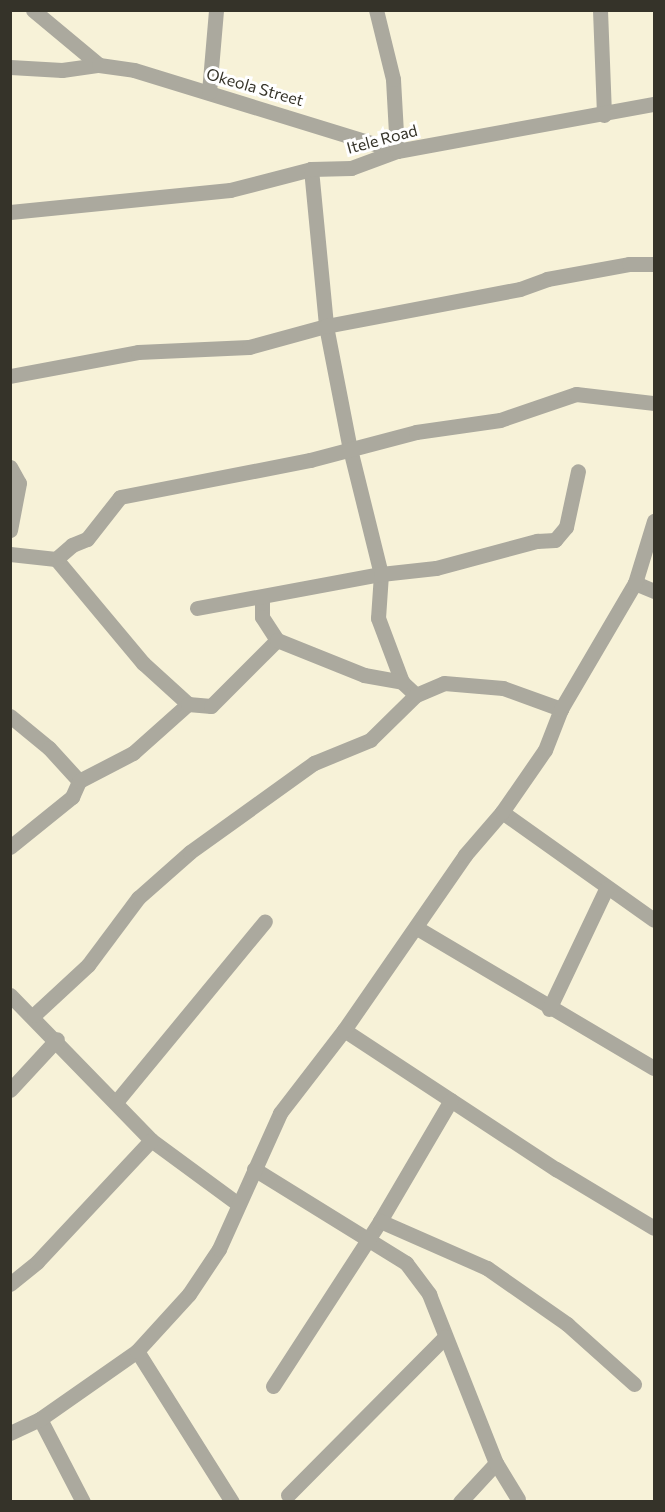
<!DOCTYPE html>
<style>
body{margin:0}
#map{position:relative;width:665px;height:1512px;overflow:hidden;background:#f7f2d8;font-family:Commissioner,sans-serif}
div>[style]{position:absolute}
.minor>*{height:15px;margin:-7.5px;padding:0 7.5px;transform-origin:7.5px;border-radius:7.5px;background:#aba99e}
span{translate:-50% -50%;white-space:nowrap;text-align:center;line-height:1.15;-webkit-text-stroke:6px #fff;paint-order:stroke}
.street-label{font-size:16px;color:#353329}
.frame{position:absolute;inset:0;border:12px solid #353329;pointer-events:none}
</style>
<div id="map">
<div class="minor">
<div style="left:33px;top:10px;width:86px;rotate:39.8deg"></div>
<div style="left:600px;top:10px;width:105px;rotate:87.8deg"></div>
<div style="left:10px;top:67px;width:52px;rotate:3.3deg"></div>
<div style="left:62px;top:70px;width:37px;rotate:-8deg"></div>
<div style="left:99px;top:65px;width:35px;rotate:8deg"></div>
<div style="left:134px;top:70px;width:275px;rotate:17.1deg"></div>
<div style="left:397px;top:151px;width:72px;rotate:-93.2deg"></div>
<div style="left:393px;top:79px;width:71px;rotate:-103.8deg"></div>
<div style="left:209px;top:92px;width:82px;rotate:-85.1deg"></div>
<div style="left:311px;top:169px;width:158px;rotate:84.5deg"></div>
<div style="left:326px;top:326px;width:125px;rotate:79deg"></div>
<div style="left:350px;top:449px;width:129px;rotate:76.1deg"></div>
<div style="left:381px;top:574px;width:44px;rotate:93.9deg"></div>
<div style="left:378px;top:618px;width:68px;rotate:69.4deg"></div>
<div style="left:402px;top:682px;width:19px;rotate:43deg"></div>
<div style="left:10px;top:212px;width:221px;rotate:-5.7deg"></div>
<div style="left:230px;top:190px;width:84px;rotate:-14.5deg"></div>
<div style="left:311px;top:169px;width:40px;rotate:-1.4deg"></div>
<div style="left:351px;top:168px;width:49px;rotate:-20.3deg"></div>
<div style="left:397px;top:151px;width:261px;rotate:-10.4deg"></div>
<div style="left:10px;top:376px;width:130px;rotate:-10.6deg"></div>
<div style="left:138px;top:352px;width:111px;rotate:-2.6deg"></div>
<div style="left:249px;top:347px;width:80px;rotate:-15.3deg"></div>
<div style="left:326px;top:326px;width:197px;rotate:-10.8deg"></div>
<div style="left:520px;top:289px;width:29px;rotate:-20deg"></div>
<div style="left:547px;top:279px;width:83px;rotate:-10.4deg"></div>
<div style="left:629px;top:264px;width:25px"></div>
<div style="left:10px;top:467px;width:18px;rotate:61deg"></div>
<div style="left:19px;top:483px;width:48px;rotate:100.8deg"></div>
<div style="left:10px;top:554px;width:46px;rotate:6.2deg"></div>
<div style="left:56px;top:559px;width:136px;rotate:50.1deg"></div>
<div style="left:143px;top:663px;width:61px;rotate:42.3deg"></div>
<div style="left:56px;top:559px;width:21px;rotate:-41deg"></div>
<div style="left:72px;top:545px;width:16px;rotate:-22deg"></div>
<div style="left:87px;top:539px;width:53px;rotate:-51.8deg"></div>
<div style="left:120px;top:497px;width:194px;rotate:-11deg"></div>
<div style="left:310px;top:460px;width:110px;rotate:-14.8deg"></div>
<div style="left:416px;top:432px;width:85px;rotate:-8.1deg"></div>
<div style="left:500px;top:420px;width:80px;rotate:-18.9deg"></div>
<div style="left:576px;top:394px;width:79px;rotate:6.6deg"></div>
<div style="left:635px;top:583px;width:21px;rotate:23deg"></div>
<div style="left:262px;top:598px;width:19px;rotate:90deg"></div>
<div style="left:262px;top:617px;width:27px;rotate:57deg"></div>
<div style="left:197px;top:608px;width:187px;rotate:-10.5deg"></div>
<div style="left:381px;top:574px;width:55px;rotate:-6.2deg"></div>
<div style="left:436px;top:568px;width:105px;rotate:-15deg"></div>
<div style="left:537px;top:541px;width:18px;rotate:-3deg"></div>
<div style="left:555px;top:540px;width:17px;rotate:-50deg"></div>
<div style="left:566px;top:527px;width:57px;rotate:-77.9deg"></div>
<div style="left:10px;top:716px;width:50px;rotate:39.4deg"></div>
<div style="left:49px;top:748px;width:45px;rotate:47.7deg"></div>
<div style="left:502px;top:812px;width:186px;rotate:35.4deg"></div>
<div style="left:10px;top:847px;width:80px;rotate:-38.9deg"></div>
<div style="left:72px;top:797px;width:17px;rotate:-66deg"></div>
<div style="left:79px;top:781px;width:61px;rotate:-27.4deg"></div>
<div style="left:133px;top:753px;width:74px;rotate:-41.7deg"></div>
<div style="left:188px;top:704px;width:23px;rotate:5deg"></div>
<div style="left:211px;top:706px;width:93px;rotate:-45deg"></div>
<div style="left:277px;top:640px;width:94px;rotate:21.9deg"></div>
<div style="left:364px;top:675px;width:39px;rotate:10deg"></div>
<div style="left:417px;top:928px;width:275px;rotate:30.6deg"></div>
<div style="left:10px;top:995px;width:202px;rotate:45.8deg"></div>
<div style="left:151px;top:1140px;width:108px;rotate:36.3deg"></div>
<div style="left:549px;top:1009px;width:133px;rotate:-64.6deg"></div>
<div style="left:34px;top:1015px;width:74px;rotate:-42.8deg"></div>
<div style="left:88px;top:965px;width:84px;rotate:-53.3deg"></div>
<div style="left:138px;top:898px;width:69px;rotate:-41.5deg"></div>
<div style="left:190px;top:852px;width:153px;rotate:-35.7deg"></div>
<div style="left:314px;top:763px;width:61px;rotate:-22.3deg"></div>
<div style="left:370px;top:740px;width:64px;rotate:-44.4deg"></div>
<div style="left:416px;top:695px;width:30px;rotate:-23deg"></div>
<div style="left:444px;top:683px;width:59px;rotate:4.8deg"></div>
<div style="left:503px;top:688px;width:62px;rotate:19.9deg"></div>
<div style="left:344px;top:1030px;width:254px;rotate:33.3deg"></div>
<div style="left:556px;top:1169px;width:114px;rotate:31deg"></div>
<div style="left:10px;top:1090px;width:69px;rotate:-47.3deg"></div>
<div style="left:116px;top:1102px;width:234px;rotate:-50.5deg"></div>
<div style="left:254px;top:1169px;width:179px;rotate:31.7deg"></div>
<div style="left:406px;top:1263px;width:39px;rotate:53deg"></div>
<div style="left:429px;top:1294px;width:182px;rotate:68.4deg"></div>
<div style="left:496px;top:1463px;width:53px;rotate:132.7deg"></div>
<div style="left:380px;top:1221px;width:140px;rotate:-59.6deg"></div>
<div style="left:10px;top:1284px;width:35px;rotate:-39deg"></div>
<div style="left:37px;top:1262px;width:167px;rotate:-46.9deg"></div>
<div style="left:137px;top:1351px;width:178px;rotate:57.8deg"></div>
<div style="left:273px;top:1386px;width:197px;rotate:-57deg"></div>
<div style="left:380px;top:1221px;width:117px;rotate:23.7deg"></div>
<div style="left:487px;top:1268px;width:98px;rotate:35deg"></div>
<div style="left:567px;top:1324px;width:90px;rotate:41.8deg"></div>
<div style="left:40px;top:1419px;width:93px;rotate:62.6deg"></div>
<div style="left:10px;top:1433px;width:33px;rotate:-25deg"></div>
<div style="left:40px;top:1419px;width:118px;rotate:-35deg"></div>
<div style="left:137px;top:1351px;width:77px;rotate:-47.6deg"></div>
<div style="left:189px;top:1294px;width:54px;rotate:-56.3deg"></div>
<div style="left:219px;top:1249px;width:149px;rotate:-65.8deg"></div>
<div style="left:280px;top:1113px;width:105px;rotate:-52.4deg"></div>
<div style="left:344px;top:1030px;width:213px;rotate:-55.3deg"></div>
<div style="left:465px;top:855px;width:57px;rotate:-49.3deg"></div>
<div style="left:502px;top:812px;width:75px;rotate:-55.3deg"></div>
<div style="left:545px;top:750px;width:44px;rotate:-68.7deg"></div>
<div style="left:561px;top:709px;width:146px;rotate:-59.6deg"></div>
<div style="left:635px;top:583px;width:65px;rotate:-73deg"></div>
<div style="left:496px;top:1463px;width:42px;rotate:58.6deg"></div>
<div style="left:288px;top:1495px;width:223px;rotate:-45.2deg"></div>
</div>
<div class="street-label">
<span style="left:255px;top:87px;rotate:16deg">Okeola Street</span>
<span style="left:382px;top:139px;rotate:-15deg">Itele Road</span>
</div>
<div class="frame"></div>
</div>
